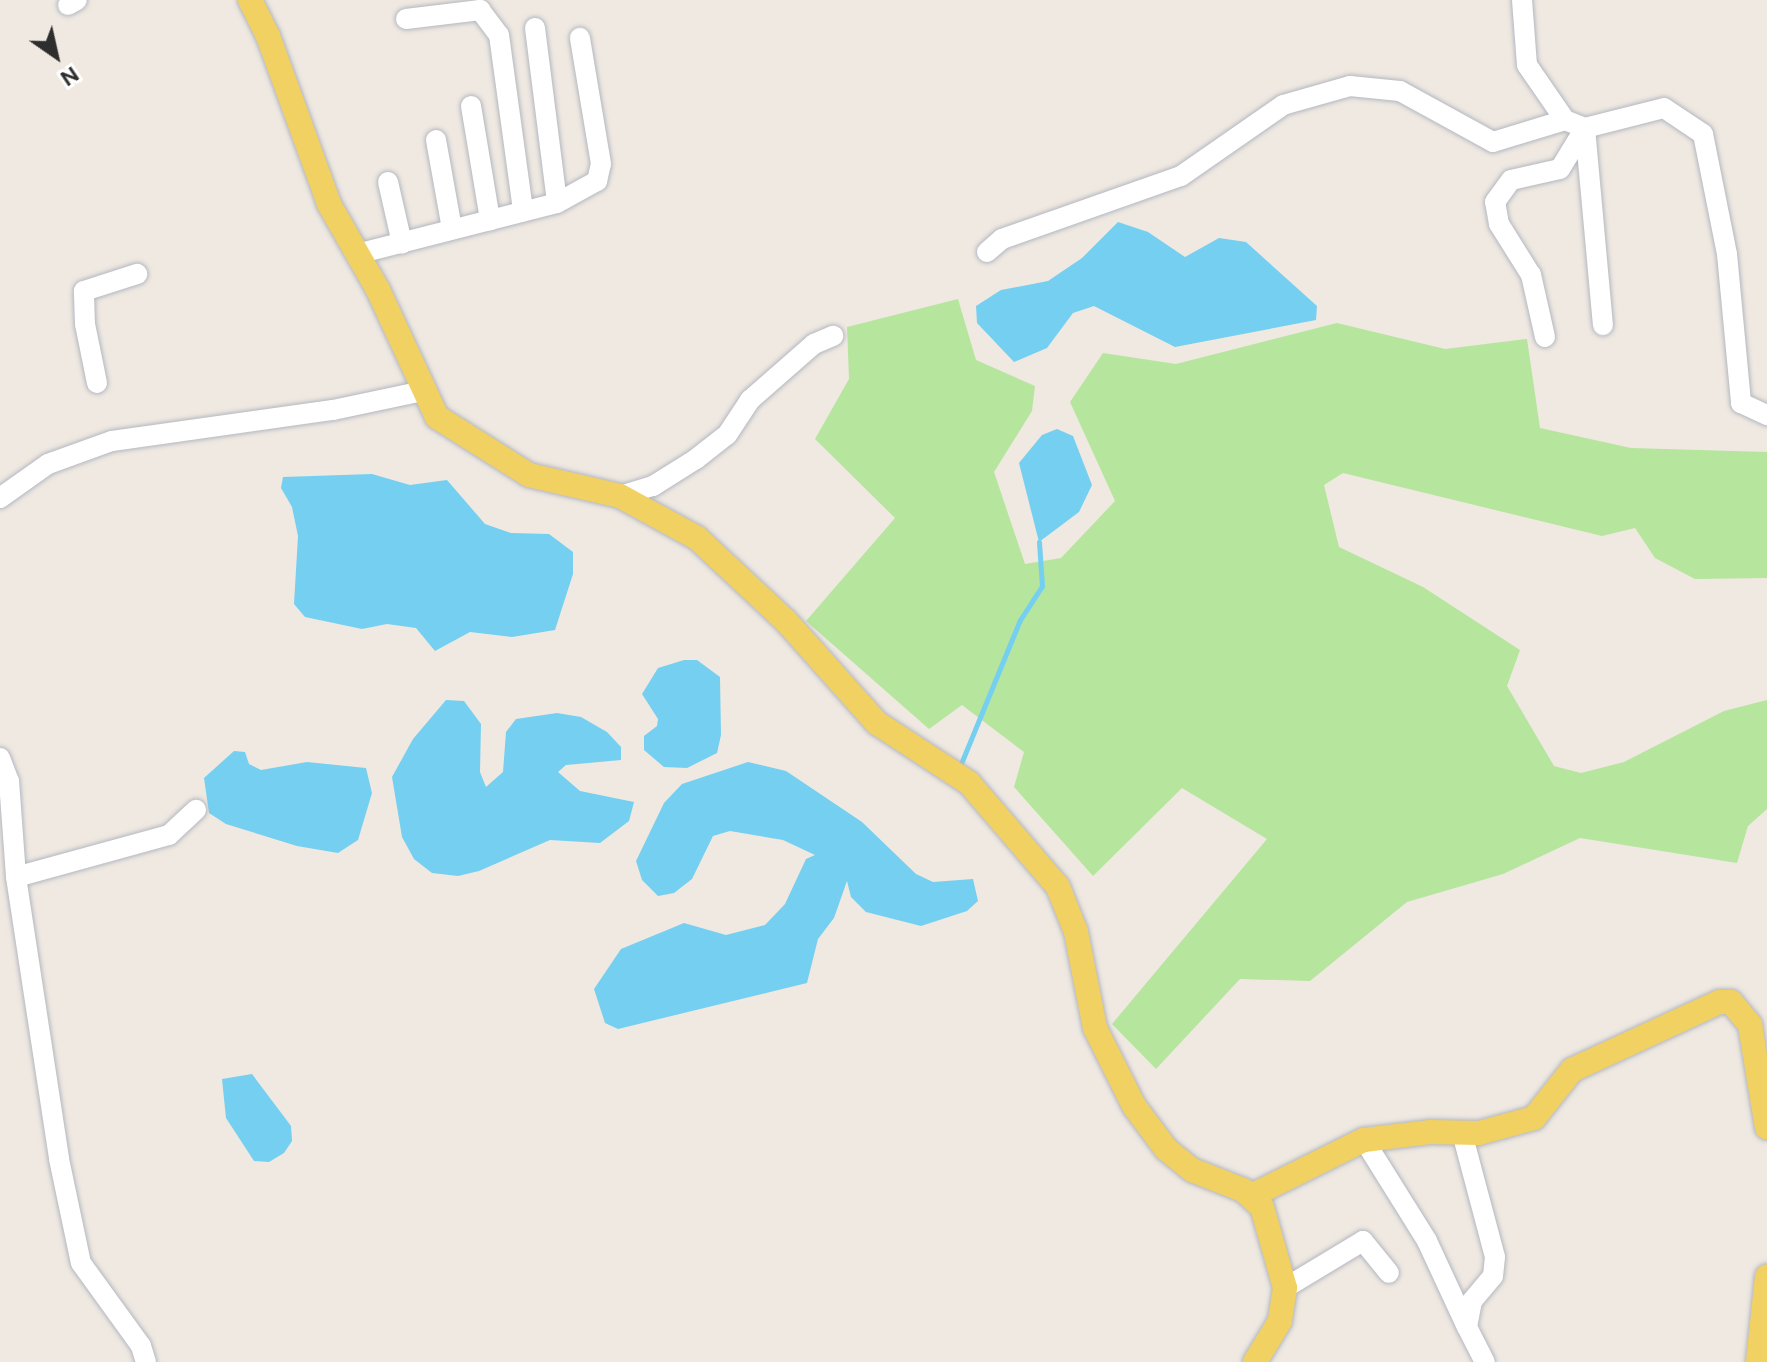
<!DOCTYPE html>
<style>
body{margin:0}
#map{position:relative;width:1767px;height:1362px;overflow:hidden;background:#efe9e1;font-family:"DM Sans",sans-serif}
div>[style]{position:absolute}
.green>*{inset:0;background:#b6e59e}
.water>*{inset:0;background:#75cff0}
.stream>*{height:5px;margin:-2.5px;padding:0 2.5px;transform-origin:2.5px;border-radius:2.5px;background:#75cff0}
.roads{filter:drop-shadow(0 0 2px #b4b7c1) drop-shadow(0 0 2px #b4b7c1)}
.minor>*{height:20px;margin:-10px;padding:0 10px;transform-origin:10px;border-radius:10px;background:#fff}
.major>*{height:24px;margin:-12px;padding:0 12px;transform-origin:12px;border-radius:12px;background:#f2d163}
span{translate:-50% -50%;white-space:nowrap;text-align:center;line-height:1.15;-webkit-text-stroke:8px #fff;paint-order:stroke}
.north{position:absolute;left:16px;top:16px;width:80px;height:80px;-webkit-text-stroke:6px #fff;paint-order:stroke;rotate:146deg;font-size:22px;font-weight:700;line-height:32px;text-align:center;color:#2e2e2e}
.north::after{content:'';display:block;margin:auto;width:28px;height:36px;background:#2e2e2e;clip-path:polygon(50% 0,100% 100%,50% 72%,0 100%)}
</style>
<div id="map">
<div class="green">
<div style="clip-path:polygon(958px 299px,976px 360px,1035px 386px,1032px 411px,994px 472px,1025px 564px,1061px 558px,1115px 501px,1070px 402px,1103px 353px,1176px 364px,1337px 323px,1445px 349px,1527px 339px,1540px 428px,1631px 448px,1767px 452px,1767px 578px,1695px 579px,1655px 558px,1635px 528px,1602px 536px,1343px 473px,1324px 485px,1339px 547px,1423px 587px,1520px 650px,1507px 686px,1554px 766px,1581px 773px,1624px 762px,1724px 711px,1767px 700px,1767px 809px,1748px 826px,1737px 863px,1580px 838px,1503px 874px,1407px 902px,1310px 981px,1240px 979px,1156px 1069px,1112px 1024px,1267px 839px,1182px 788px,1093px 876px,1014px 787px,1024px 752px,962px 705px,929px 729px,806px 621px,895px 518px,815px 439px,849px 379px,847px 327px)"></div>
</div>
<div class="water">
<div style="clip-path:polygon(1118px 222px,1148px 232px,1185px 257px,1219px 238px,1246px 242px,1317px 306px,1316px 320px,1175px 347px,1094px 306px,1073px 313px,1047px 348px,1014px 362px,977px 323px,976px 306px,1001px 290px,1048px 281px,1082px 258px)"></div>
<div style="clip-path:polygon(1057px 429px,1073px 436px,1092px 485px,1079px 512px,1039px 542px,1019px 463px,1042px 435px)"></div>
<div style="clip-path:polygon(372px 474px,410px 485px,447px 480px,485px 524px,511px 533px,549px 534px,573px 552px,573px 574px,555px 630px,512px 637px,470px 632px,435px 651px,416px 628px,387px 624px,362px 629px,305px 617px,294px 604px,298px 536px,292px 507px,281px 488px,283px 477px)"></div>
<div style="clip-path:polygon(684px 660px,697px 660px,720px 677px,721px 735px,717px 753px,687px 768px,664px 767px,644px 750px,644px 736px,657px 726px,658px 719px,642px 694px,658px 668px)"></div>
<div style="clip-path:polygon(446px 700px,464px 701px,481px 724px,480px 772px,486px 787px,503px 772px,506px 732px,516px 719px,557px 713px,581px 717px,607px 732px,621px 747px,621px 760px,566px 765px,558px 772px,580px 791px,634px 802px,629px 821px,600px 843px,550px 840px,479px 871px,458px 876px,432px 873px,414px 859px,402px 837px,392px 777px,413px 739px)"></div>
<div style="clip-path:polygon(234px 751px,245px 752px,249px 764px,261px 770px,307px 762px,366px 768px,372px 793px,358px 840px,338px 853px,297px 846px,226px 824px,209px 813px,204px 778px)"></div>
<div style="clip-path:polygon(748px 762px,786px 771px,862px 822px,916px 874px,933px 882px,973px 879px,978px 901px,967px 911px,921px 926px,866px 912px,851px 897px,847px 881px,834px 918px,818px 939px,807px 983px,618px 1029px,605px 1023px,594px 989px,621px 949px,684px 923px,726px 935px,765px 925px,785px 904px,806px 859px,815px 855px,783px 840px,730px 831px,713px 836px,692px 879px,674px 893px,658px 896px,642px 880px,636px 861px,664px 803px,682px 784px)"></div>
<div style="clip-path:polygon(252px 1074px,291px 1126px,292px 1141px,284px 1153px,269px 1162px,254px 1161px,226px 1118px,222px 1079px)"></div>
</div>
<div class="stream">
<div style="left:960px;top:766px;width:158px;rotate:-67.7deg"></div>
<div style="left:1020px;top:620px;width:40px;rotate:-57.1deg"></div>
<div style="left:1042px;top:586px;width:44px;rotate:-93.9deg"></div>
</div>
<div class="roads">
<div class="minor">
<div style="left:1522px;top:0;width:65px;rotate:85.6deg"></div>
<div style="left:1527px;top:65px;width:67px;rotate:55.4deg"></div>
<div style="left:1565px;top:120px;width:22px;rotate:22deg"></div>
<div style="left:1585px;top:128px;width:81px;rotate:-14.2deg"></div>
<div style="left:1664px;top:108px;width:47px;rotate:33.7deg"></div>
<div style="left:1703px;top:134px;width:122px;rotate:78.7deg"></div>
<div style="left:1727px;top:254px;width:150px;rotate:84.6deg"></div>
<div style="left:1741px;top:403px;width:29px;rotate:25deg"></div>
<div style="left:68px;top:5px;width:10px;rotate:-29deg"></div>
<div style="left:406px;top:19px;width:75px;rotate:-6.9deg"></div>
<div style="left:480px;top:10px;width:31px;rotate:53deg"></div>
<div style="left:499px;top:35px;width:178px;rotate:82.2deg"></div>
<div style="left:535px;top:28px;width:176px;rotate:82.8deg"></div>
<div style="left:471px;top:106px;width:116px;rotate:80.5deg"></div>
<div style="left:1585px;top:128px;width:198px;rotate:84.8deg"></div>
<div style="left:436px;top:140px;width:90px;rotate:79.8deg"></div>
<div style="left:388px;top:182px;width:63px;rotate:77.1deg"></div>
<div style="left:987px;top:252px;width:20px;rotate:-41deg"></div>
<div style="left:1002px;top:239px;width:190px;rotate:-19.4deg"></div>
<div style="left:1181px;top:176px;width:124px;rotate:-34.8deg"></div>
<div style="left:1283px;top:105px;width:70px;rotate:-15.8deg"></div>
<div style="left:1350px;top:86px;width:50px;rotate:5.7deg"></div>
<div style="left:1400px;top:91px;width:106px;rotate:28.7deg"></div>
<div style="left:1493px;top:142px;width:75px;rotate:-17deg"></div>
<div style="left:357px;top:254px;width:206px;rotate:-14.3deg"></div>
<div style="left:557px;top:203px;width:46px;rotate:-28.8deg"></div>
<div style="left:597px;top:181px;width:17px;rotate:-77deg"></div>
<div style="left:601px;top:164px;width:128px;rotate:-99.5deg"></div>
<div style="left:1545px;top:337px;width:64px;rotate:-102.7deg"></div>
<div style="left:1531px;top:275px;width:60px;rotate:-122.1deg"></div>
<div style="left:1499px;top:224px;width:22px;rotate:-100deg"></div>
<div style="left:1495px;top:202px;width:27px;rotate:-54deg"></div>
<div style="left:1511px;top:180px;width:50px;rotate:-12.7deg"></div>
<div style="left:1560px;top:169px;width:48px;rotate:-58.6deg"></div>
<div style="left:97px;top:383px;width:60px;rotate:-101.5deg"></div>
<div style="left:85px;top:324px;width:33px;rotate:-92deg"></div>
<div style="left:84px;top:291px;width:56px;rotate:-17.8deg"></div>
<div style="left:620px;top:496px;width:34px;rotate:-17deg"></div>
<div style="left:653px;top:486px;width:51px;rotate:-32.1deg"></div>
<div style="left:696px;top:459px;width:39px;rotate:-38deg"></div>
<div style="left:727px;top:435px;width:42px;rotate:-56.7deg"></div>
<div style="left:750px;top:400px;width:85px;rotate:-41.2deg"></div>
<div style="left:814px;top:344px;width:21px;rotate:-23deg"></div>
<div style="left:0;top:498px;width:59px;rotate:-35.3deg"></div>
<div style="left:48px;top:464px;width:68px;rotate:-19.8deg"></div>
<div style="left:112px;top:441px;width:223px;rotate:-8deg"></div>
<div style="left:333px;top:410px;width:92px;rotate:-11.9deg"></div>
<div style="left:0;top:758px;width:25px;rotate:69deg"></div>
<div style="left:9px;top:781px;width:96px;rotate:85.8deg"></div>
<div style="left:16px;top:877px;width:285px;rotate:81.3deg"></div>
<div style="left:59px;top:1159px;width:106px;rotate:78.1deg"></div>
<div style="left:81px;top:1263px;width:102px;rotate:54.1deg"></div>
<div style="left:141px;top:1346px;width:17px;rotate:73deg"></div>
<div style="left:16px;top:877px;width:159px;rotate:-15.4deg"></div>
<div style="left:169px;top:835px;width:37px;rotate:-43deg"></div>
<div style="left:1462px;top:1133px;width:128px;rotate:75.1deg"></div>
<div style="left:1495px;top:1257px;width:19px;rotate:96deg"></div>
<div style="left:1493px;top:1276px;width:33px;rotate:130deg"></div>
<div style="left:1472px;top:1301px;width:26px;rotate:101deg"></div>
<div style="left:1467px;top:1327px;width:39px;rotate:63deg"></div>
<div style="left:1364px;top:1140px;width:119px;rotate:58deg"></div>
<div style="left:1427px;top:1241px;width:95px;rotate:65.1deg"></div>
<div style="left:1285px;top:1288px;width:91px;rotate:-31.1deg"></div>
<div style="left:1363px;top:1241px;width:41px;rotate:50.9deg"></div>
</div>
<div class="major">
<div style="left:250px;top:0;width:40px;rotate:63.4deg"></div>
<div style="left:268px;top:36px;width:179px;rotate:70deg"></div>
<div style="left:329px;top:204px;width:99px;rotate:60.3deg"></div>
<div style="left:378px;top:290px;width:140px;rotate:65.1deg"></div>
<div style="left:437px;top:417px;width:109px;rotate:32.2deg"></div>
<div style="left:529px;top:475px;width:93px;rotate:13deg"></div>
<div style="left:620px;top:496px;width:88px;rotate:28.6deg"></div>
<div style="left:697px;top:538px;width:122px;rotate:43deg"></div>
<div style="left:786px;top:621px;width:137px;rotate:48.3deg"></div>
<div style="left:877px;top:723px;width:110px;rotate:33.1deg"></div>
<div style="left:969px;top:783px;width:137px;rotate:49.4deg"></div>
<div style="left:1058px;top:887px;width:48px;rotate:68.2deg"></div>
<div style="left:1076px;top:932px;width:98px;rotate:78.8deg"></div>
<div style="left:1095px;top:1028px;width:87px;rotate:63.4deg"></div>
<div style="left:1134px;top:1106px;width:54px;rotate:53.3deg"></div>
<div style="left:1166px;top:1149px;width:33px;rotate:39deg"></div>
<div style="left:1192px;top:1170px;width:55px;rotate:21.4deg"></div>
<div style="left:1243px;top:1190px;width:25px;rotate:42deg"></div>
<div style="left:1262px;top:1207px;width:84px;rotate:74.1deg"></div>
<div style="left:1285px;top:1288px;width:33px;rotate:99deg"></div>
<div style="left:1280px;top:1321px;width:48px;rotate:121.4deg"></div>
<div style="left:1253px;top:1195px;width:124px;rotate:-26.4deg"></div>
<div style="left:1364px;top:1140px;width:66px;rotate:-6.9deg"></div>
<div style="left:1430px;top:1132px;width:49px;rotate:1.2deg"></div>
<div style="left:1479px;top:1133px;width:57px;rotate:-15.3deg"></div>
<div style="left:1534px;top:1118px;width:61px;rotate:-51.6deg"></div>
<div style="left:1572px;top:1070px;width:162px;rotate:-24.8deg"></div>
<div style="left:1719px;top:1002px;width:12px"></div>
<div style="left:1731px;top:1002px;width:30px;rotate:50deg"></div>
<div style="left:1750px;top:1025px;width:104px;rotate:80.6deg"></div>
<div style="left:1758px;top:1362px;width:86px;rotate:-84deg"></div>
</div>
</div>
<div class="north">N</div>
</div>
